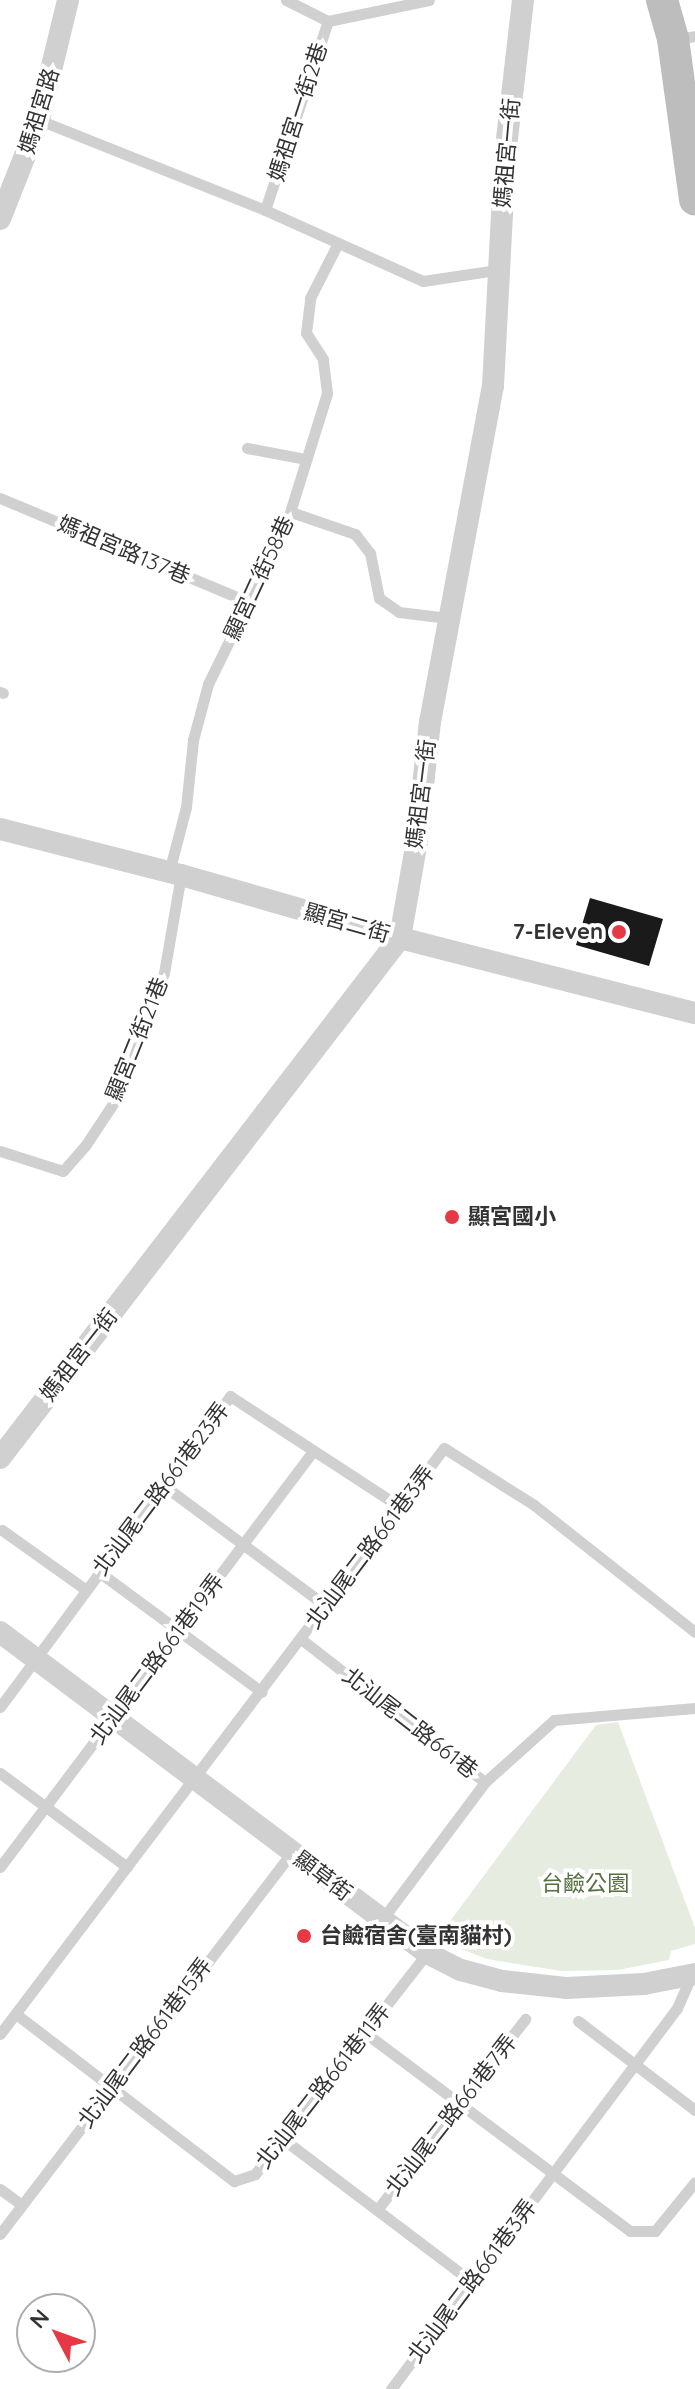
<!DOCTYPE html>
<meta charset="utf-8">
<style>
body{margin:0}
#map{position:relative;width:695px;height:2389px;overflow:hidden;background:#fff;font-family:Quicksand,"Noto Sans TC",sans-serif}
div>[style]{position:absolute}
.green>*{inset:0;background:#e6ecdf}
.building>*{inset:0;background:#1a1a1a}
.lane>*{height:11px;margin:-5.5px;padding:0 5.5px;transform-origin:5.5px;border-radius:5.5px;background:#d0d0d0}
.street>*{height:22px;margin:-11px;padding:0 11px;transform-origin:11px;border-radius:11px;background:#d0d0d0}
.secondary>*{height:32px;margin:-16px;padding:0 16px;transform-origin:16px;border-radius:16px;background:#bdbdbd}
.dots>*{width:22px;height:22px;translate:-50% -50%;box-sizing:border-box;border:4px solid #fff;border-radius:50%}
span{translate:-50% -50%;white-space:nowrap;text-align:center;line-height:1.15;-webkit-text-stroke:8px #fff;paint-order:stroke}
.street-label{font-size:22px;color:#333}
.poi-label{font-size:22px;color:#333;font-weight:700}
.right{translate:-100% -50%;text-align:right}
.left{translate:0 -50%;text-align:left}
.park-label{font-size:22px;color:#56703f}
.north{position:absolute;left:16px;top:2293px;width:80px;height:80px;box-sizing:border-box;background:#fff;border:2px solid #adadad;border-radius:50%;rotate:311deg;font-size:22px;font-weight:700;line-height:32px;text-align:center;color:#333}
.north::after{content:'';display:block;margin:auto;width:28px;height:36px;background:#e63946;clip-path:polygon(50% 0,100% 100%,50% 72%,0 100%)}
</style>
<div id="map">
<div class="green">
<div style="clip-path:polygon(618px 1722px,695px 1928px,695px 1944px,671px 1951px,669px 1960px,618px 1970px,561px 1971px,487px 1959px,456px 1947px,456px 1936px,445px 1928px,596px 1725px)"></div>
</div>
<div class="building">
<div style="clip-path:polygon(590px 898px,663px 919px,649px 966px,576px 945px)"></div>
</div>
<div class="lane">
<div style="left:286px;top:0;width:47px;rotate:26.6deg"></div>
<div style="left:674px;top:39px;width:21px;rotate:-8deg"></div>
<div style="left:39px;top:120px;width:243px;rotate:21.7deg"></div>
<div style="left:265px;top:210px;width:173px;rotate:24.2deg"></div>
<div style="left:423px;top:281px;width:75px;rotate:-8.5deg"></div>
<div style="left:265px;top:210px;width:199px;rotate:-71.6deg"></div>
<div style="left:328px;top:21px;width:103px;rotate:-11.7deg"></div>
<div style="left:247px;top:448px;width:60px;rotate:10.6deg"></div>
<div style="left:0;top:498px;width:270px;rotate:22.7deg"></div>
<div style="left:291px;top:512px;width:68px;rotate:19deg"></div>
<div style="left:355px;top:534px;width:24px;rotate:52deg"></div>
<div style="left:370px;top:553px;width:46px;rotate:78.7deg"></div>
<div style="left:379px;top:598px;width:24px;rotate:35deg"></div>
<div style="left:399px;top:612px;width:49px;rotate:7deg"></div>
<div style="left:0;top:692px;width:3px;rotate:18deg"></div>
<div style="left:169px;top:872px;width:67px;rotate:-75.3deg"></div>
<div style="left:186px;top:807px;width:67px;rotate:-84deg"></div>
<div style="left:193px;top:740px;width:58px;rotate:-75deg"></div>
<div style="left:208px;top:684px;width:177px;rotate:-63.9deg"></div>
<div style="left:286px;top:525px;width:138px;rotate:-72.7deg"></div>
<div style="left:327px;top:393px;width:34px;rotate:-97deg"></div>
<div style="left:323px;top:359px;width:31px;rotate:-123deg"></div>
<div style="left:306px;top:333px;width:35px;rotate:-83deg"></div>
<div style="left:310px;top:298px;width:59px;rotate:-63deg"></div>
<div style="left:0;top:1151px;width:66px;rotate:17.6deg"></div>
<div style="left:63px;top:1171px;width:33px;rotate:-49deg"></div>
<div style="left:85px;top:1146px;width:67px;rotate:-56.5deg"></div>
<div style="left:122px;top:1090px;width:124px;rotate:-70.3deg"></div>
<div style="left:164px;top:973px;width:99px;rotate:-80.2deg"></div>
<div style="left:163px;top:1485px;width:203px;rotate:36.6deg"></div>
<div style="left:2px;top:1530px;width:103px;rotate:35.5deg"></div>
<div style="left:99px;top:1572px;width:202px;rotate:36.4deg"></div>
<div style="left:301px;top:1639px;width:233px;rotate:37.9deg"></div>
<div style="left:485px;top:1782px;width:93px;rotate:-41.9deg"></div>
<div style="left:554px;top:1720px;width:142px;rotate:-4.9deg"></div>
<div style="left:0;top:1707px;width:387px;rotate:-53.5deg"></div>
<div style="left:230px;top:1396px;width:203px;rotate:33.1deg"></div>
<div style="left:0;top:1773px;width:158px;rotate:36.5deg"></div>
<div style="left:0;top:1867px;width:521px;rotate:-53.04deg"></div>
<div style="left:381px;top:1921px;width:174px;rotate:-53.2deg"></div>
<div style="left:16px;top:2014px;width:275px;rotate:37.5deg"></div>
<div style="left:234px;top:2181px;width:22px;rotate:-18deg"></div>
<div style="left:255px;top:2174px;width:280px;rotate:-52.1deg"></div>
<div style="left:578px;top:2021px;width:147px;rotate:37.3deg"></div>
<div style="left:364px;top:2032px;width:332px;rotate:36.8deg"></div>
<div style="left:630px;top:2231px;width:25px"></div>
<div style="left:655px;top:2231px;width:63px;rotate:-50.8deg"></div>
<div style="left:0;top:2034px;width:735px;rotate:-52.85deg"></div>
<div style="left:444px;top:1448px;width:107px;rotate:32.3deg"></div>
<div style="left:534px;top:1505px;width:205px;rotate:38.3deg"></div>
<div style="left:283px;top:2139px;width:237px;rotate:37.1deg"></div>
<div style="left:0;top:2189px;width:27px;rotate:36deg"></div>
<div style="left:377px;top:2210px;width:242px;rotate:-52.2deg"></div>
<div style="left:0;top:2234px;width:481px;rotate:-52.6deg"></div>
<div style="left:391px;top:2389px;width:476px;rotate:-53.1deg"></div>
<div style="left:677px;top:2008px;width:35px;rotate:-66deg"></div>
</div>
<div class="street">
<div style="left:0;top:219px;width:106px;rotate:-68.5deg"></div>
<div style="left:39px;top:120px;width:123px;rotate:-76.4deg"></div>
<div style="left:0;top:829px;width:187px;rotate:14.3deg"></div>
<div style="left:181px;top:875px;width:228px;rotate:16deg"></div>
<div style="left:400px;top:938px;width:304px;rotate:14.3deg"></div>
<div style="left:0;top:1458px;width:656px;rotate:-52.43deg"></div>
<div style="left:400px;top:938px;width:98px;rotate:-80.1deg"></div>
<div style="left:417px;top:841px;width:120px;rotate:-83.8deg"></div>
<div style="left:430px;top:722px;width:342px;rotate:-79.4deg"></div>
<div style="left:493px;top:386px;width:230px;rotate:-87deg"></div>
<div style="left:505px;top:156px;width:157px;rotate:-83.4deg"></div>
<div style="left:0;top:1632px;width:534px;rotate:36.93deg"></div>
<div style="left:427px;top:1953px;width:38px;rotate:27deg"></div>
<div style="left:461px;top:1970px;width:42px;rotate:15deg"></div>
<div style="left:502px;top:1981px;width:64px;rotate:6.2deg"></div>
<div style="left:566px;top:1988px;width:78px;rotate:-2.9deg"></div>
<div style="left:644px;top:1984px;width:52px;rotate:-11.1deg"></div>
</div>
<div class="secondary">
<div style="left:662px;top:0;width:41px;rotate:74.2deg"></div>
<div style="left:673px;top:39px;width:162px;rotate:82.2deg"></div>
</div>
<div class="dots">
<div style="left:619px;top:932px;background:#e63946"></div>
<div style="left:452px;top:1217px;background:#e63946"></div>
<div style="left:304px;top:1936px;background:#e63946"></div>
</div>
<div class="street-label">
<span style="left:39px;top:111px;rotate:-73deg">媽祖宮路</span>
<span style="left:298px;top:112px;rotate:-72deg">媽祖宮一街2巷</span>
<span style="left:507px;top:153px;rotate:-85deg">媽祖宮一街</span>
<span style="left:124px;top:550px;rotate:23deg">媽祖宮路137巷</span>
<span style="left:259px;top:578px;rotate:-65deg">顯宮二街58巷</span>
<span style="left:421px;top:794px;rotate:-83deg">媽祖宮一街</span>
<span style="left:347px;top:923px;rotate:16deg">顯宮二街</span>
<span style="left:137px;top:1039px;rotate:-68deg">顯宮二街21巷</span>
<span style="left:79px;top:1355px;rotate:-52deg">媽祖宮一街</span>
<span style="left:161px;top:1489px;rotate:-53deg">北汕尾二路661巷23弄</span>
<span style="left:370px;top:1547px;rotate:-53deg">北汕尾二路661巷3弄</span>
<span style="left:157px;top:1659px;rotate:-53deg">北汕尾二路661巷19弄</span>
<span style="left:410px;top:1723px;rotate:38deg">北汕尾二路661巷</span>
<span style="left:323px;top:1876px;rotate:37deg">顯草街</span>
<span style="left:145px;top:2043px;rotate:-53deg">北汕尾二路661巷15弄</span>
<span style="left:323px;top:2086px;rotate:-52deg">北汕尾二路661巷11弄</span>
<span style="left:451px;top:2115px;rotate:-52deg">北汕尾二路661巷7弄</span>
<span style="left:472px;top:2281px;rotate:-53deg">北汕尾二路661巷3弄</span>
</div>
<div class="poi-label">
<span class="right" style="left:603px;top:932px">7-Eleven</span>
<span class="left" style="left:468px;top:1217px">顯宮國小</span>
<span class="left" style="left:320px;top:1936px">台鹼宿舍(臺南貓村)</span>
</div>
<div class="park-label">
<span style="left:585px;top:1884px">台鹼公園</span>
</div>
<div class="north">N</div>
</div>
